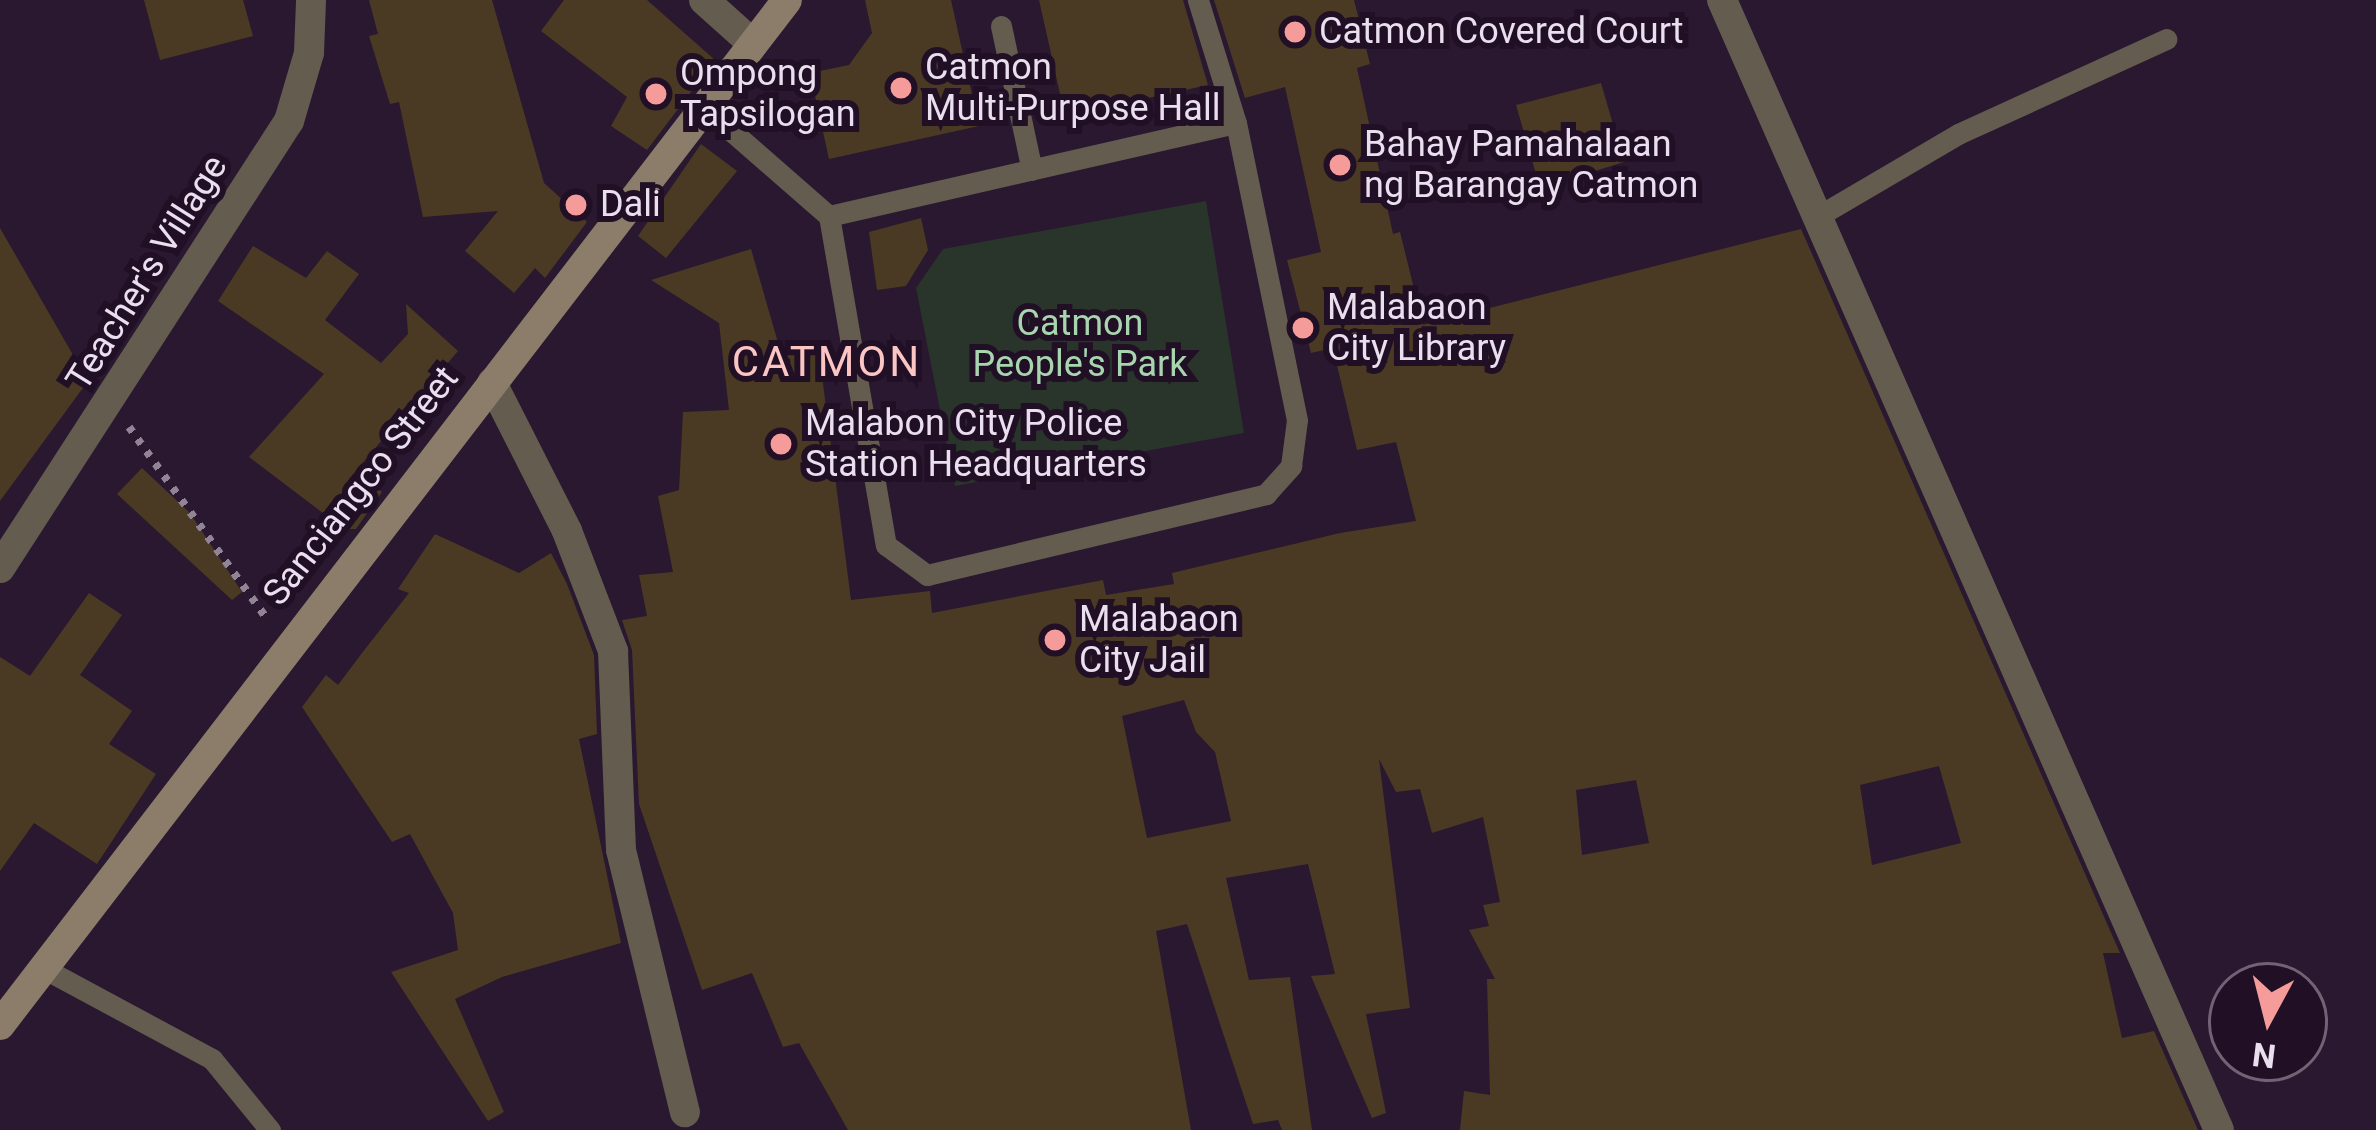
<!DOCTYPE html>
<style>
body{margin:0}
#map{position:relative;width:2376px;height:1130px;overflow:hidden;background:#29182f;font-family:Roboto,sans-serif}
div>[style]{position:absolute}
.green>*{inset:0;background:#29352b}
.building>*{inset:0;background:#4a3a23}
.path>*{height:8px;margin-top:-4px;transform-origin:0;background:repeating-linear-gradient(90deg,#928497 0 6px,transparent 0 15px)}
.service>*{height:21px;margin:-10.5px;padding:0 10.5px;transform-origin:10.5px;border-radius:10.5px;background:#645c4f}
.minor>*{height:30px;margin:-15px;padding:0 15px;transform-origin:15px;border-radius:15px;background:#645c4f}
.secondary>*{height:30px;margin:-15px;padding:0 15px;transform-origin:15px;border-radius:15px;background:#8b7d6a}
.dots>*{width:33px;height:33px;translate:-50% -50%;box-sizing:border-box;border:6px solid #200f25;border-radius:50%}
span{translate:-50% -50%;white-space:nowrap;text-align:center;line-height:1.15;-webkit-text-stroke:12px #200f25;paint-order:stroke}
.poi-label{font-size:36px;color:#eadfee}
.left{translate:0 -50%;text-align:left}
.street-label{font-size:36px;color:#eadfee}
.park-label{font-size:36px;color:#a7d5ae}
.quarter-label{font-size:42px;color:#fac5c3;letter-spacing:3px}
.north{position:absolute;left:2208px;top:962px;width:120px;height:120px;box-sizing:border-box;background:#200f25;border:3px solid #716275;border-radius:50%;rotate:187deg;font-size:33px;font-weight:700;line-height:48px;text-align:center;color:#eadfee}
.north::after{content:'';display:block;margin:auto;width:42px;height:54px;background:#f59b9a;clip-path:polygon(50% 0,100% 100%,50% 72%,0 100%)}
</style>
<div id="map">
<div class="green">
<div style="clip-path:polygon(1206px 201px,1244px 433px,955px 486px,916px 288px,943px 249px)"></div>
</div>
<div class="building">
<div style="clip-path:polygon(144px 0,243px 0,253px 36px,160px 60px)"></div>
<div style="clip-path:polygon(369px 0,492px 0,544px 183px,587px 222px,545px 278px,535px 268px,514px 293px,465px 251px,498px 211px,423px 217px,399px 102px,390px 104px,369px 36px,378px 34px)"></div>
<div style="clip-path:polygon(564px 0,647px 0,715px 60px,647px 150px,611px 126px,627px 97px,541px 31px)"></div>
<div style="clip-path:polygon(865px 0,951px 0,979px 126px,829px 159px,810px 73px,849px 65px,872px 33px)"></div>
<div style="clip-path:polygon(1039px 0,1183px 0,1208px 85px,1065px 116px)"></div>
<div style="clip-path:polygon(evenodd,1214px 0,1354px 0,1370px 64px,1357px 68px,1393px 234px,1400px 232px,1423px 325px,1801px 229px,2120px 953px,2103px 953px,2122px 1038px,2154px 1031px,2198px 1130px,1460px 1130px,1464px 1091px,1490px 1095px,1487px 979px,1495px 979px,1469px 930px,1489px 926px,1483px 905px,1500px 902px,1483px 817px,1432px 833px,1420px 789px,1396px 792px,1379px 759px,1410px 1008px,1366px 1014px,1386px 1113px,1372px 1118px,1311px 976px,1335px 974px,1308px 864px,1226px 878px,1249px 980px,1290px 977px,1312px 1130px,1282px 1130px,1278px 1120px,1253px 1124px,1187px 924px,1156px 931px,1191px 1130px,848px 1130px,799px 1043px,783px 1047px,752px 973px,702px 990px,639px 804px,632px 650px,622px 620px,647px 616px,639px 575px,673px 572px,658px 496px,679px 490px,683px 412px,729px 410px,719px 323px,651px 280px,751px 249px,781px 353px,818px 345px,851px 600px,930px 591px,932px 613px,1103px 580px,1106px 595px,1174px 584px,1172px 573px,1340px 533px,1416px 521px,1396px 442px,1357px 450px,1333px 348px,1311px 353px,1287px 260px,1321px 252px,1285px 87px,1245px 98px,1214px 0,1184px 700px,1196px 732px,1215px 752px,1231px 821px,1147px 838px,1122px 716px,1184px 700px,1214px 0,1939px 766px,1961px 843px,1872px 865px,1860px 785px,1939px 766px,1214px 0,1636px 780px,1649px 843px,1582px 855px,1576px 790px,1636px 780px)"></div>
<div style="clip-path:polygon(1601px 83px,1624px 162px,1540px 188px,1516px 105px)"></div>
<div style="clip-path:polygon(701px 144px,737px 171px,666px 258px,638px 236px)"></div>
<div style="clip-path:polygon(921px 218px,928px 250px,906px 286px,877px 290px,869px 232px)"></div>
<div style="clip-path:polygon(0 228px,88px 381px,0 501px)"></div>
<div style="clip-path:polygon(253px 246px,306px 278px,327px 251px,359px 274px,325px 320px,381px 363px,408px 334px,406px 304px,458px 351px,354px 473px,382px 492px,356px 529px,344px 529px,249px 457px,324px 374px,218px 301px)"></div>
<div style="clip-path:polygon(142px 468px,190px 513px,242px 592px,232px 600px,117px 494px)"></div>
<div style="clip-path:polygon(435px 534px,519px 573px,551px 553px,567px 584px,594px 655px,597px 734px,579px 739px,621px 943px,502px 977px,455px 999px,504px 1112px,488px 1121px,391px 972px,458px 950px,453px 913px,410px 834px,392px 842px,302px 707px,326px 675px,338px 685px,362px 653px,409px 593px,398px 589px)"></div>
<div style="clip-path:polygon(89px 593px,122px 615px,80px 675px,132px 711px,109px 744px,156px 774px,97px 864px,34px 823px,0 871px,0 657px,30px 676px)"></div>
</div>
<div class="path">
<div style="left:129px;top:427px;width:236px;rotate:54.3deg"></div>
</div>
<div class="service">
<div style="left:1001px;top:26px;width:147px;rotate:77.9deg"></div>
<div style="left:705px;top:108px;width:164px;rotate:41.1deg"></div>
<div style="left:829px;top:216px;width:334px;rotate:80.2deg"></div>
<div style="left:886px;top:545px;width:51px;rotate:36.2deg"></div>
<div style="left:927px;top:575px;width:349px;rotate:-13.4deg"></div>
<div style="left:1266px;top:494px;width:38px;rotate:-48deg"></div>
<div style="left:1291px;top:466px;width:46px;rotate:-82.6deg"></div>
<div style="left:1297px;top:420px;width:303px;rotate:-101.6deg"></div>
<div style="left:1236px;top:123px;width:129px;rotate:-107.2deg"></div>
<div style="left:829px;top:216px;width:417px;rotate:-12.9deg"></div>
<div style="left:1815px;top:218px;width:166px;rotate:-30.4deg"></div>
<div style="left:1958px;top:134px;width:229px;rotate:-24.5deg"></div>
<div style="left:43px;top:968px;width:192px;rotate:28.3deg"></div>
<div style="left:212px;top:1059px;width:92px;rotate:50.8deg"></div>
</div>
<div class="minor">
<div style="left:704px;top:0;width:66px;rotate:41.9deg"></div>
<div style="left:1722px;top:0;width:1234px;rotate:66.26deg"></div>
<div style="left:492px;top:383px;width:166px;rotate:63.1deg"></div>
<div style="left:567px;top:531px;width:129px;rotate:69deg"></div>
<div style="left:613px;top:651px;width:199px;rotate:87.7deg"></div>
<div style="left:621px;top:850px;width:270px;rotate:76.3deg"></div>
<div style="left:0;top:568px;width:532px;rotate:-57.12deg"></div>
<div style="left:289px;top:121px;width:71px;rotate:-73.6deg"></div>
<div style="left:309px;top:53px;width:53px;rotate:-87.8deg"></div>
</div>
<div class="secondary">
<div style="left:0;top:1025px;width:1292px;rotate:-52.48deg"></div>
</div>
<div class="dots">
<div style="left:1295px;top:32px;background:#f59b9a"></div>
<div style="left:901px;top:88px;background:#f59b9a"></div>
<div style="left:656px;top:94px;background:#f59b9a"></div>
<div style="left:1340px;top:165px;background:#f59b9a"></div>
<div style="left:576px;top:205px;background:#f59b9a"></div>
<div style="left:1303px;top:328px;background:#f59b9a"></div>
<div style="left:781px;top:444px;background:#f59b9a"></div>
<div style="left:1055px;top:640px;background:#f59b9a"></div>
</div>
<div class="poi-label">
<span class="left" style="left:1319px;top:32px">Catmon Covered Court</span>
<span class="left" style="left:925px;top:88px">Catmon<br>Multi-Purpose Hall</span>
<span class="left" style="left:680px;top:94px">Ompong<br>Tapsilogan</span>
<span class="left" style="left:1364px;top:165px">Bahay Pamahalaan<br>ng Barangay Catmon</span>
<span class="left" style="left:600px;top:205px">Dali</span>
<span class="left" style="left:1327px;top:328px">Malabaon<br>City Library</span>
<span class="left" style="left:805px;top:444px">Malabon City Police<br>Station Headquarters</span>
<span class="left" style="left:1079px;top:640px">Malabaon<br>City Jail</span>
</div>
<div class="street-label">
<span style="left:147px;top:273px;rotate:-58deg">Teacher's Village</span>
<span style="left:361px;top:486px;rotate:-52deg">Sanciangco Street</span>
</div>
<div class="park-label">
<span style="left:1080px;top:344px">Catmon<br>People's Park</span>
</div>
<div class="quarter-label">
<span style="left:827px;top:362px">CATMON</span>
</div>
<div class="north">N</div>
</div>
